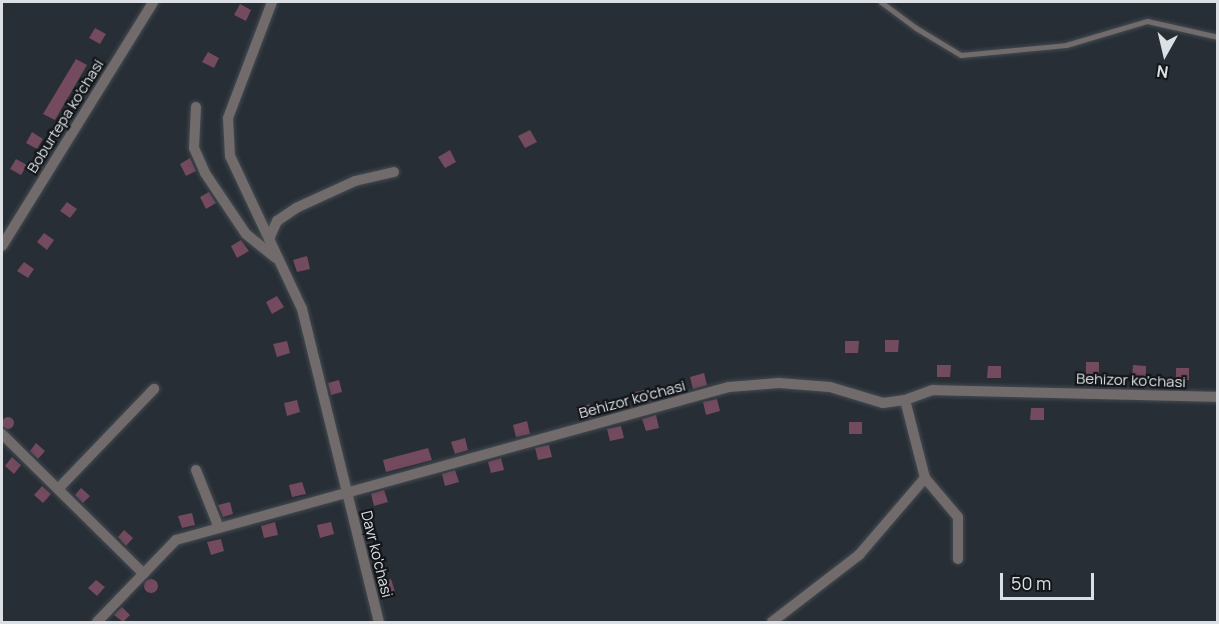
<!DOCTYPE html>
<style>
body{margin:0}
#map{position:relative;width:1219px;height:624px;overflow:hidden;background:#272e35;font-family:Manrope,sans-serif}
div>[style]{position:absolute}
.building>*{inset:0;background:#734a5e}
.round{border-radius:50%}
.roads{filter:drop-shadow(0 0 2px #444a51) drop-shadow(0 0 2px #444a51)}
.lane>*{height:5px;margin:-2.5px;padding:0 2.5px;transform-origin:2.5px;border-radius:2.5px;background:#716b6b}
.street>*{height:10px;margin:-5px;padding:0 5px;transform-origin:5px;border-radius:5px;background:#716b6b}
span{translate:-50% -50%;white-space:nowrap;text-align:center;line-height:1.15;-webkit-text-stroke:4.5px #131619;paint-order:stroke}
.street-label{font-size:15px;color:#dce0e5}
.frame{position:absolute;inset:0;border:3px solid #dce0e5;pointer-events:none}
.north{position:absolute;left:1135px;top:24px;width:60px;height:60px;-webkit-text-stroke:4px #131619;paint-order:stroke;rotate:188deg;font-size:16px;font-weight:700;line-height:24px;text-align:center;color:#dce0e5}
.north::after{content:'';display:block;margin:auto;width:21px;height:27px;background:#dce0e5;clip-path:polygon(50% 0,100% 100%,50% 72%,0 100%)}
.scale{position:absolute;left:1000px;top:573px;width:94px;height:27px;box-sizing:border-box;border:3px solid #dce0e5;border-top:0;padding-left:8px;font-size:18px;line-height:21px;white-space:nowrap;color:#dce0e5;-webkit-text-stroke:4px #131619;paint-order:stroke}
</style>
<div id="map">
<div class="building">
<div style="clip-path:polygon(240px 4px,251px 10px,246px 21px,234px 15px)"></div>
<div style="clip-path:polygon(95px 28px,106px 34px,100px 44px,89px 38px)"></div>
<div style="clip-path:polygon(208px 52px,219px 58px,214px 68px,202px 62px)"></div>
<div style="clip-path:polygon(76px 59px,87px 65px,55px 120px,43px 114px)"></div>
<div style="clip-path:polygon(530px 130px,537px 142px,525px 148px,518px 136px)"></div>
<div style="clip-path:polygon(32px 132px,43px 139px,37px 149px,26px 143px)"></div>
<div style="clip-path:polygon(450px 150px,456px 162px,445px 168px,438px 157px)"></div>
<div style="clip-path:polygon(190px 158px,196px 171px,186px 176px,180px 164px)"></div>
<div style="clip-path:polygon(16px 159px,27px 165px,21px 175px,10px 169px)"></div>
<div style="clip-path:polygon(209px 192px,216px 203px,206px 209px,200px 197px)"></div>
<div style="clip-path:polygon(67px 202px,77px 209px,70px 218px,60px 211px)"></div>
<div style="clip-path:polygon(44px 233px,54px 240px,47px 250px,37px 242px)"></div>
<div style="clip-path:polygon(241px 240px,249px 251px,237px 258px,231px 246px)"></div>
<div style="clip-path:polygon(307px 256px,310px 269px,297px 272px,293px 260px)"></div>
<div style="clip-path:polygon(24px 262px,34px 269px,28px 278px,17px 271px)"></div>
<div style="clip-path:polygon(277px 296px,284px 307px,272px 314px,266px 302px)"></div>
<div style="clip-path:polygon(885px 340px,899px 340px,898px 352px,885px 352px)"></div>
<div style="clip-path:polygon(287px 341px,290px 353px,277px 357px,273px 344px)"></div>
<div style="clip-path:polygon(845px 341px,859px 341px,858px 353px,845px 353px)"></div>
<div style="clip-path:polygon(1086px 362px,1099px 362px,1099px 374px,1086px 374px)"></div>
<div style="clip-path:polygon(937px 365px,951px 365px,950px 377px,937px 377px)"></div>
<div style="clip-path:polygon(1133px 365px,1146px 366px,1146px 378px,1132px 377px)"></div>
<div style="clip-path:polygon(988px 366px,1001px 366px,1001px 378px,987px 378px)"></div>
<div style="clip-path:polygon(1176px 368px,1189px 368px,1189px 380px,1176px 380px)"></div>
<div style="clip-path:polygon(704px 373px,707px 385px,693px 389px,690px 377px)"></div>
<div style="clip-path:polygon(339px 380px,342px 392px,331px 395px,328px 383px)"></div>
<div style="clip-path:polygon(644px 390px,647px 402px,634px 406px,630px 393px)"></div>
<div style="clip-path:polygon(717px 399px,720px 411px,706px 415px,703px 402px)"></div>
<div style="clip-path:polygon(297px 400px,300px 412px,287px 416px,284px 403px)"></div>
<div style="clip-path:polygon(590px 404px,593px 417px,580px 420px,576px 408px)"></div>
<div style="clip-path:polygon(1031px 408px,1044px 408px,1044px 420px,1030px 420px)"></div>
<div style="clip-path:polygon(656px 415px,659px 428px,646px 431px,642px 419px)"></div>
<div class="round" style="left:2px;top:417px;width:12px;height:12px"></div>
<div style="clip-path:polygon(527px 421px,530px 434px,516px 437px,513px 425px)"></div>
<div style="clip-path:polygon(849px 422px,862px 422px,862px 434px,849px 434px)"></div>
<div style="clip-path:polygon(621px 426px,624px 438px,610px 441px,607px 429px)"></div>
<div style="clip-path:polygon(465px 438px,468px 450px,455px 454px,451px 442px)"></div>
<div style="clip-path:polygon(36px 443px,45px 451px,38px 459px,30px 451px)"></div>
<div style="clip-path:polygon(549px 445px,552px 457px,538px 460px,535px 448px)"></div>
<div style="clip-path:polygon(428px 448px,432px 460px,386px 472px,383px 460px)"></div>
<div style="clip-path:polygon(12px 457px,21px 465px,14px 474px,5px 466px)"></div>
<div style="clip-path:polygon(501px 458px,504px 470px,491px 473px,488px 462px)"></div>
<div style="clip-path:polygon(455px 470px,459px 482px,445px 486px,442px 474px)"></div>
<div style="clip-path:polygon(302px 482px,306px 494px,292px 497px,289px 485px)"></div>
<div style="clip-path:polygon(42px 486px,51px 494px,43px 503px,34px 495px)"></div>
<div style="clip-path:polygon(81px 488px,90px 496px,83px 503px,75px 495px)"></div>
<div style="clip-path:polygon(384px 490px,388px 502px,374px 506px,371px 494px)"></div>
<div style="clip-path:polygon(230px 502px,233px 514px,223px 517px,218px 505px)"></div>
<div style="clip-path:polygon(192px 513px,195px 525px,182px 528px,178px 516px)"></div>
<div style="clip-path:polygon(275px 522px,278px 535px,264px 538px,261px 526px)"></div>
<div style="clip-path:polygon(331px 522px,334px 534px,320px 538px,317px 525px)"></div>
<div style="clip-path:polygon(124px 530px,133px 538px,126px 546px,118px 537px)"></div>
<div style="clip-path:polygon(221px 539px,224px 551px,211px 555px,207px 542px)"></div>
<div style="clip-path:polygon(391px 579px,395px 592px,381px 596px,378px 583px)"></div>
<div class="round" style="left:144px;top:579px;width:14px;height:14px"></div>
<div style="clip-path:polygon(96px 580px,105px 587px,97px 596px,88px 588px)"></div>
<div style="clip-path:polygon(122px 607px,130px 615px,123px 622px,114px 615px)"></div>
</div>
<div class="roads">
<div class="lane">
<div style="left:881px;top:2px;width:44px;rotate:36.6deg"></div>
<div style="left:916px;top:28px;width:52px;rotate:31deg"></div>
<div style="left:961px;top:55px;width:105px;rotate:-5.4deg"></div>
<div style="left:1066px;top:45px;width:84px;rotate:-16.5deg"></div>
<div style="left:1147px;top:21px;width:73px;rotate:12.7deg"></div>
</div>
<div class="street">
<div style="left:272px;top:2px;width:124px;rotate:110.8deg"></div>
<div style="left:228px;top:118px;width:38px;rotate:87deg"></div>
<div style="left:230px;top:156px;width:169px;rotate:64.8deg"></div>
<div style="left:302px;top:309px;width:322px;rotate:76.2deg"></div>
<div style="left:196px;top:107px;width:41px;rotate:92.8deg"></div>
<div style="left:194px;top:148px;width:27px;rotate:66deg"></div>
<div style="left:205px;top:173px;width:73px;rotate:56.1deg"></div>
<div style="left:246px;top:234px;width:38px;rotate:39deg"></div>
<div style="left:269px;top:239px;width:20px;rotate:-66deg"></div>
<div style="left:277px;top:221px;width:23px;rotate:-34deg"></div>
<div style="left:296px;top:208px;width:65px;rotate:-24.6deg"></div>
<div style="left:355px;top:181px;width:40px;rotate:-13deg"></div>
<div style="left:2px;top:246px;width:287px;rotate:-58.2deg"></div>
<div style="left:905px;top:400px;width:81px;rotate:75.6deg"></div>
<div style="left:925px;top:478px;width:51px;rotate:49.8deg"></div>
<div style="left:958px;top:517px;width:42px;rotate:90deg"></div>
<div style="left:2px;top:434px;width:199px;rotate:44.6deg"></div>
<div style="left:196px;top:470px;width:62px;rotate:68.4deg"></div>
<div style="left:58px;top:489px;width:139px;rotate:-46.2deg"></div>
<div style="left:97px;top:622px;width:114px;rotate:-46.1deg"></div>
<div style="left:176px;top:540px;width:574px;rotate:-15.47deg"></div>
<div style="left:729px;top:387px;width:50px;rotate:-4.6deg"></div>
<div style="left:779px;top:383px;width:51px;rotate:4.5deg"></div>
<div style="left:830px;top:387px;width:55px;rotate:16.8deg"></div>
<div style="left:883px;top:403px;width:22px;rotate:-8deg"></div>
<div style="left:905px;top:400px;width:30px;rotate:-20deg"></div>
<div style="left:933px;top:390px;width:285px;rotate:1.4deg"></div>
<div style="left:772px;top:622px;width:110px;rotate:-37.6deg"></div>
<div style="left:859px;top:555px;width:101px;rotate:-49.4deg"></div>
</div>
</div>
<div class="street-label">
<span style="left:65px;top:116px;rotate:-58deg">Boburtepa ko'chasi</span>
<span style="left:1131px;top:380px;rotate:2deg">Behizor ko'chasi</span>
<span style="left:632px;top:399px;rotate:-15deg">Behizor ko'chasi</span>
<span style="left:377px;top:554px;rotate:76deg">Davr ko'chasi</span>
</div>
<div class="frame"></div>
<div class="north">N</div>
<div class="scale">50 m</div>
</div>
